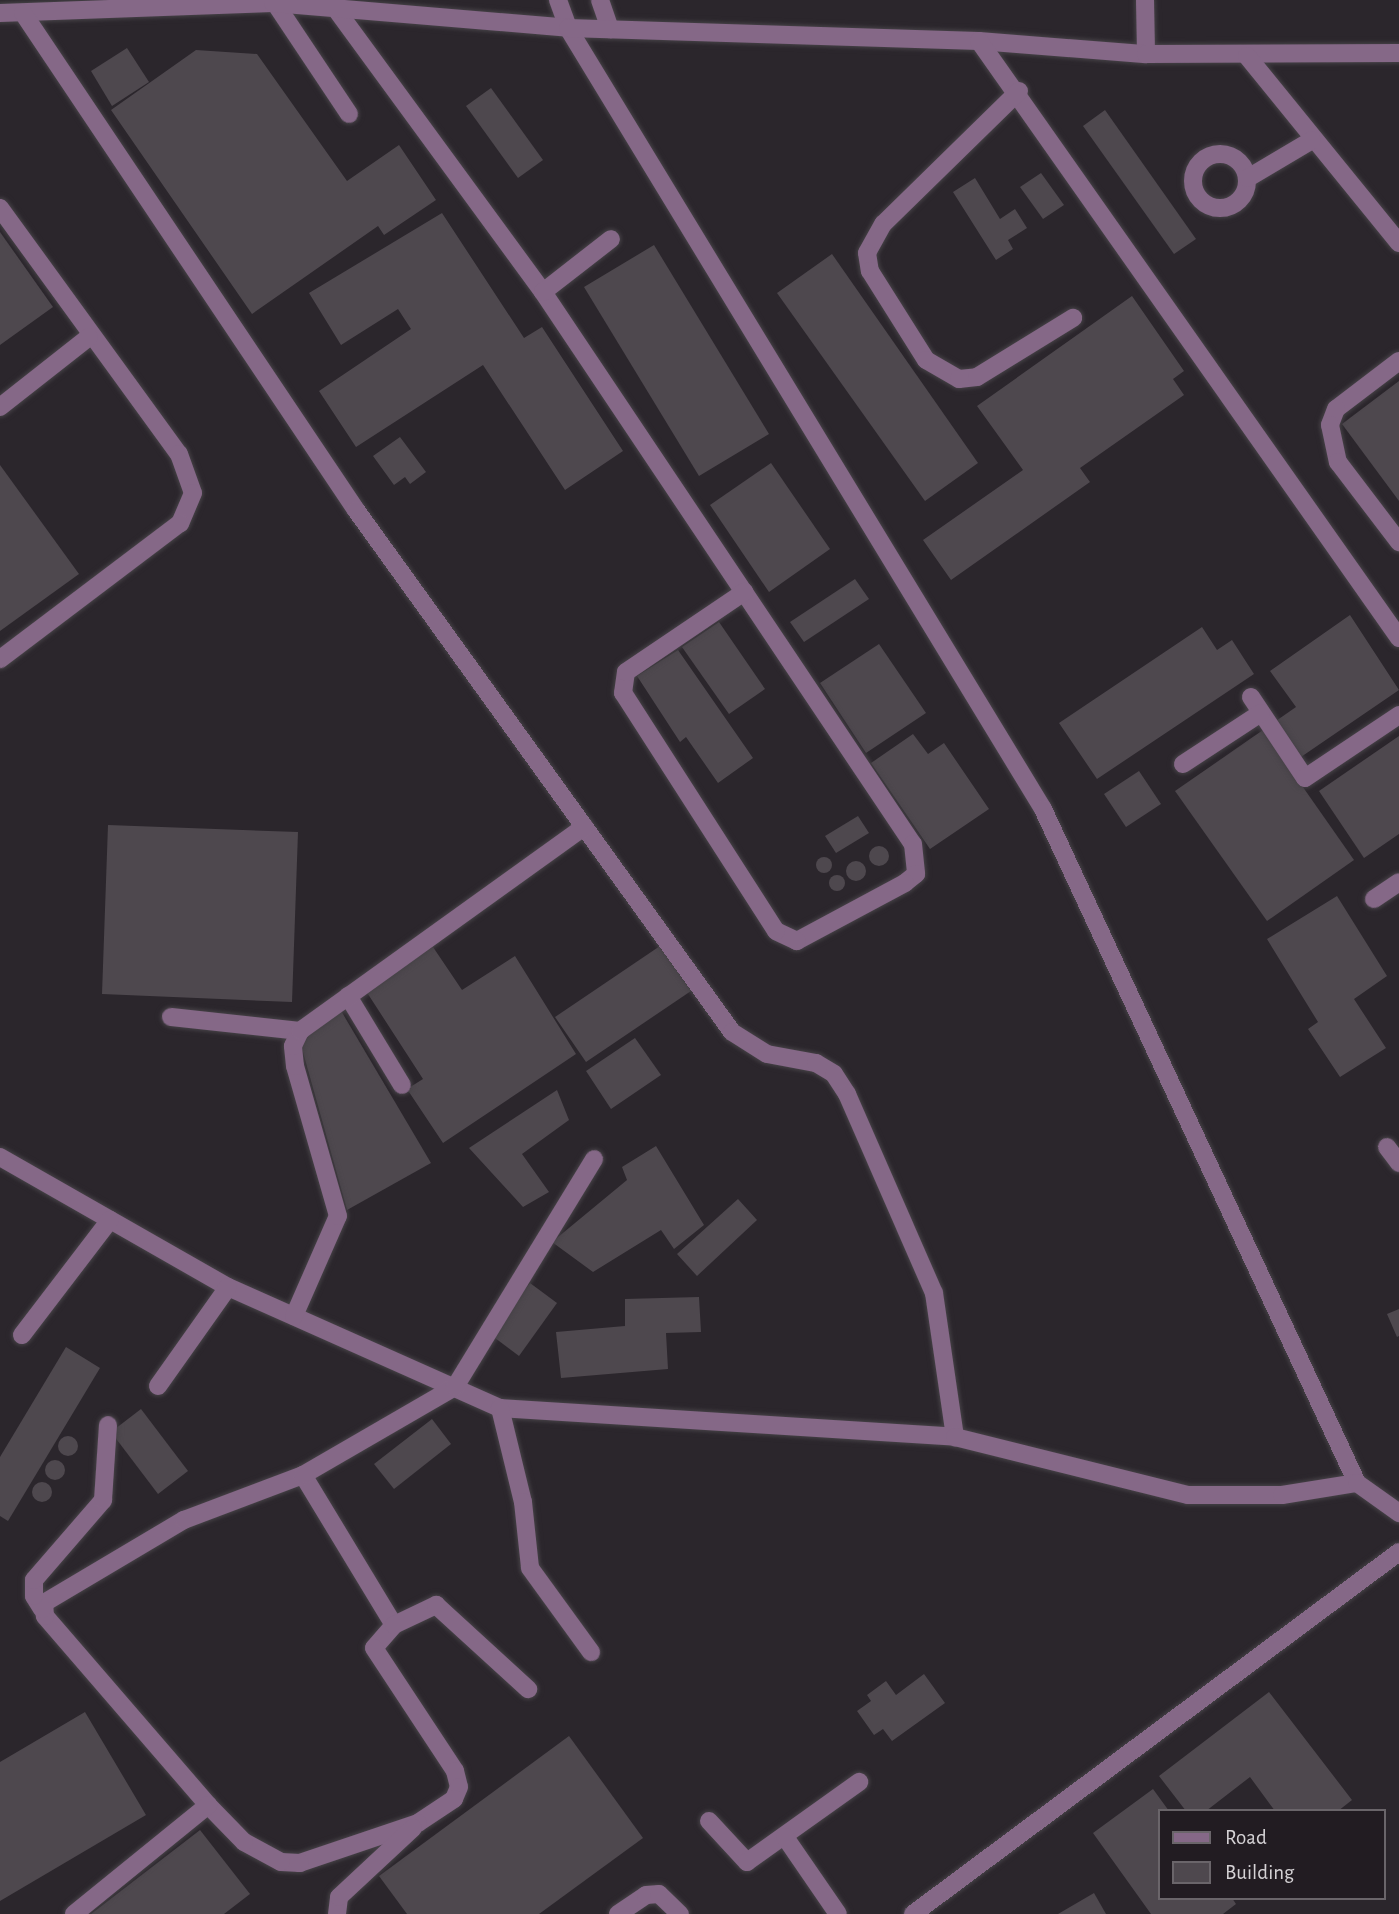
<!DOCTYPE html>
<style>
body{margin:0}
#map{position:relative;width:1399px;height:1914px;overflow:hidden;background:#2b262c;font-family:"Alegreya Sans",sans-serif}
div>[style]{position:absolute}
.building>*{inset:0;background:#4e484e}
.round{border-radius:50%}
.roads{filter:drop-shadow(0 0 2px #464247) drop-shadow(0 0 2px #464247)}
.minor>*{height:18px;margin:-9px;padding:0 9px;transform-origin:9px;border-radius:9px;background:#856887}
.minor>.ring{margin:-9px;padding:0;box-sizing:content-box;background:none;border:18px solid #856887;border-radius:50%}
span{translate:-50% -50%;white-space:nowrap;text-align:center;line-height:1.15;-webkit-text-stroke:5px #221c22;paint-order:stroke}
.legend{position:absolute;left:1158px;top:1809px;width:228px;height:91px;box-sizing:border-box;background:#221c22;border:2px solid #6a656a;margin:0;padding:9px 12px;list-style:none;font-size:21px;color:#d5d2d5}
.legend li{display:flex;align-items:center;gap:14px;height:35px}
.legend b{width:35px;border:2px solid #6a656a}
</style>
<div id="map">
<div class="building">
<div style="clip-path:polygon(127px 48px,149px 82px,112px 106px,91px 71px)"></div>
<div style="clip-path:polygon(196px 50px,257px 54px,347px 181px,399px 145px,436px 200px,384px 235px,378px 226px,252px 314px,111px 110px)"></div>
<div style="clip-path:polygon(491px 88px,543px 160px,518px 178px,466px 106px)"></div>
<div style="clip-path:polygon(1105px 110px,1196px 239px,1174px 254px,1083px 126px)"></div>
<div style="clip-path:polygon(1041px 173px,1064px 205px,1043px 219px,1020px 187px)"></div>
<div style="clip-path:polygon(975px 178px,1000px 219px,1015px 209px,1027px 228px,1008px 240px,1013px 249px,996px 260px,953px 192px)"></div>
<div style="clip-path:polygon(442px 213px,524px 338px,542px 327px,623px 451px,565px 490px,483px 365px,356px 447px,319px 391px,411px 329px,398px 309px,341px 345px,309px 293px)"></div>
<div style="clip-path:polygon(0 232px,53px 307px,0 345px)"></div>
<div style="clip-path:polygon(654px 245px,769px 434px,699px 476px,584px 287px)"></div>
<div style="clip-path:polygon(832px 254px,978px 463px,925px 501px,777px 293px)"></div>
<div style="clip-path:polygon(1132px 296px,1184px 371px,1173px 379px,1184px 395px,1080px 468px,1090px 482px,951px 580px,923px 540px,1023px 470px,977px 406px)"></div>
<div style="clip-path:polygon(1399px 381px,1399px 501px,1342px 424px)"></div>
<div style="clip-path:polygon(400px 437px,426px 472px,410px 484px,405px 477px,394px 485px,373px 456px)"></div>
<div style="clip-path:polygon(771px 463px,830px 549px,769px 592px,710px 505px)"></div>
<div style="clip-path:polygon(0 465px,79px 574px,0 631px)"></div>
<div style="clip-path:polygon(855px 579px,869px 599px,804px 642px,790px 622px)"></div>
<div style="clip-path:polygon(1350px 615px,1399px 690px,1298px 759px,1273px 723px,1296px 707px,1270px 671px)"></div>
<div style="clip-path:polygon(719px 622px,765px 689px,729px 714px,682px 647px)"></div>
<div style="clip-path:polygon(1202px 627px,1217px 650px,1232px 640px,1254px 674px,1097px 779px,1059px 723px)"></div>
<div style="clip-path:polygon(879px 644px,926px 713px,866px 753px,820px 683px)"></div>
<div style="clip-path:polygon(678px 650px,753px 758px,718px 783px,686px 737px,680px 742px,637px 676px)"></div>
<div style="clip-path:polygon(1263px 730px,1354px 860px,1267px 921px,1175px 791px)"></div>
<div style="clip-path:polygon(913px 734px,928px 754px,944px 743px,989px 809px,930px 849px,871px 763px)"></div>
<div style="clip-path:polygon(1399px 736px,1399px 834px,1364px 858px,1319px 791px)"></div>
<div style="clip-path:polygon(1139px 771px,1161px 804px,1126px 827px,1104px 794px)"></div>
<div style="clip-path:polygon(858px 816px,869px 833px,836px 853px,825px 836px)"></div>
<div style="clip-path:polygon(108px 825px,298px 832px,292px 1002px,102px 994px)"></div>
<div class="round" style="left:869px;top:846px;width:20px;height:20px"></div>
<div class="round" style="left:816px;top:857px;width:16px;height:16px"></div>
<div class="round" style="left:846px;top:861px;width:20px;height:20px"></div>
<div class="round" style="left:829px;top:875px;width:16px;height:16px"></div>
<div style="clip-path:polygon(1337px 896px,1387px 976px,1354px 999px,1386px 1048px,1340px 1077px,1308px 1029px,1318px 1022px,1267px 939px)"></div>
<div style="clip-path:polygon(660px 946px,691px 991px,586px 1062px,555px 1017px)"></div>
<div style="clip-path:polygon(433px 947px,462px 990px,515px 956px,576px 1054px,443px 1143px,407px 1089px,423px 1079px,366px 991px)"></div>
<div style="clip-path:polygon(340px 1009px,431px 1163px,347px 1210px,299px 1038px)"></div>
<div style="clip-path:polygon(635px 1038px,661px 1075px,611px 1109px,586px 1071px)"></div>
<div style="clip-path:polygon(557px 1090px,569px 1120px,522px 1154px,549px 1192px,523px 1207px,469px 1148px)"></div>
<div style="clip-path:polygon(656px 1146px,704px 1225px,674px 1249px,661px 1230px,593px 1272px,552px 1242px,627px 1180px,622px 1167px)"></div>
<div style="clip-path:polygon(738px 1199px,757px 1220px,697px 1276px,677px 1254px)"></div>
<div style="clip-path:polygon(530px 1283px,557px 1303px,519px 1356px,491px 1335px)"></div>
<div style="clip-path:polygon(699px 1297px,701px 1332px,666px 1333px,668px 1369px,561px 1378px,556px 1332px,625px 1326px,625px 1299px)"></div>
<div style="clip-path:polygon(1399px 1309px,1399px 1336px,1397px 1337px,1387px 1314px)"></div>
<div style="clip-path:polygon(66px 1347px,100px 1368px,8px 1521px,0 1516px,0 1457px)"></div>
<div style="clip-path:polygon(141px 1409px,188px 1471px,158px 1494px,111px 1432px)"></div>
<div style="clip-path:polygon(432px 1419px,451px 1444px,394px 1489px,374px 1464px)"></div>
<div class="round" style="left:58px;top:1436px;width:20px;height:20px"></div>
<div class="round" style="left:45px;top:1460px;width:20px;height:20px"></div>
<div class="round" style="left:32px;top:1482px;width:20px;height:20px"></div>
<div style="clip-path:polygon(924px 1674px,945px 1703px,892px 1741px,883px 1729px,874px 1735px,857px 1711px,871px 1701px,867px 1695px,886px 1681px,896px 1695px)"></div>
<div style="clip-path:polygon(1269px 1692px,1352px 1800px,1338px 1811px,1275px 1811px,1250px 1777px,1206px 1811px,1186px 1811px,1159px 1776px)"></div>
<div style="clip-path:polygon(85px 1712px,146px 1815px,0 1901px,0 1762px)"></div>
<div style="clip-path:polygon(569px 1736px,643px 1838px,539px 1914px,407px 1914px,379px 1876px)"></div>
<div style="clip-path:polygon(1153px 1789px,1169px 1811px,1159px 1811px,1159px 1898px,1232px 1898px,1236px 1904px,1223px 1914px,1151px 1914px,1093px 1833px)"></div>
<div style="clip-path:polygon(200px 1830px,250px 1894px,224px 1914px,91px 1914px)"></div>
<div style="clip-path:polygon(1094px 1893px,1106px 1914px,1058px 1914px)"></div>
</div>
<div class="roads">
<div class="minor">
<div style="left:273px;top:0;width:137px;rotate:56.3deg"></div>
<div style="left:558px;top:0;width:30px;rotate:70deg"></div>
<div style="left:568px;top:28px;width:914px;rotate:58.69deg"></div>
<div style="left:1043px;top:809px;width:744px;rotate:65.02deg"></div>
<div style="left:600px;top:0;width:31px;rotate:71deg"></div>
<div style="left:1145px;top:0;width:54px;rotate:88.9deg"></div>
<div style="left:338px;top:12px;width:347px;rotate:53.8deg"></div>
<div style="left:543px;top:292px;width:361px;rotate:56.2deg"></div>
<div style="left:744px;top:592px;width:303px;rotate:56.2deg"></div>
<div style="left:913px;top:844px;width:30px;rotate:84deg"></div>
<div style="left:916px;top:874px;width:14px;rotate:141deg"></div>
<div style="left:905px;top:883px;width:123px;rotate:151.8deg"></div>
<div style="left:797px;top:941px;width:23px;rotate:-155deg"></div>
<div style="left:776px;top:931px;width:283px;rotate:-122.7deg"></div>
<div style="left:623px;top:693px;width:21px;rotate:-82deg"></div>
<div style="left:626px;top:672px;width:143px;rotate:-34.1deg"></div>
<div style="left:0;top:13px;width:273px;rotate:-2.1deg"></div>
<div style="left:273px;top:3px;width:296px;rotate:4.8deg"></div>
<div style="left:568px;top:28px;width:411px;rotate:1.8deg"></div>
<div style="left:979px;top:41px;width:168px;rotate:4.5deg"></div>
<div style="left:1146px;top:54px;width:253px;rotate:-0.2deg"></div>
<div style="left:23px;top:13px;width:598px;rotate:56.18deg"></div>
<div style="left:356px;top:510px;width:643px;rotate:54.23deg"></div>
<div style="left:732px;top:1032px;width:41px;rotate:32.2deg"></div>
<div style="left:767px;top:1054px;width:50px;rotate:10.4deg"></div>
<div style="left:816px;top:1063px;width:21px;rotate:31deg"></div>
<div style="left:834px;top:1074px;width:24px;rotate:57deg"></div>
<div style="left:847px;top:1094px;width:217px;rotate:66.4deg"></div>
<div style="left:934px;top:1293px;width:146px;rotate:81.7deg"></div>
<div style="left:979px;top:41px;width:730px;rotate:54.87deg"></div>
<div style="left:1247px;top:56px;width:241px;rotate:50.9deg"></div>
<div style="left:1019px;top:91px;width:190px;rotate:135.6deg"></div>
<div style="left:883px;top:224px;width:33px;rotate:119deg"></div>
<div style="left:867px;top:253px;width:18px;rotate:81deg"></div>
<div style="left:870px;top:271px;width:105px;rotate:57.8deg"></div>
<div style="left:926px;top:360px;width:38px;rotate:30deg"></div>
<div style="left:959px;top:379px;width:18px;rotate:-6deg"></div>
<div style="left:977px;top:377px;width:113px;rotate:-31.6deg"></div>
<div class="ring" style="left:1193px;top:154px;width:36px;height:36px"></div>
<div style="left:1248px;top:178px;width:74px;rotate:-30.7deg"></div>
<div style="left:0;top:208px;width:304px;rotate:54deg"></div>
<div style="left:179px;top:454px;width:41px;rotate:70.3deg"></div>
<div style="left:193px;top:493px;width:33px;rotate:113deg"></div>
<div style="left:180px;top:523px;width:226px;rotate:142.9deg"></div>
<div style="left:543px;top:292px;width:86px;rotate:-37.9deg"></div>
<div style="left:1399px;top:361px;width:79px;rotate:142.7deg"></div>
<div style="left:1336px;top:409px;width:17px;rotate:111deg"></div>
<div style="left:1330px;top:425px;width:38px;rotate:78deg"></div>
<div style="left:1338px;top:462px;width:101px;rotate:52.7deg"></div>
<div style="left:0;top:407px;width:113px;rotate:-38.2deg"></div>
<div style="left:1251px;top:697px;width:97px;rotate:56.3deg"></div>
<div style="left:1305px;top:778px;width:113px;rotate:-33.8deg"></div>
<div style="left:1183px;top:764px;width:93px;rotate:-33.2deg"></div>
<div style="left:1374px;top:899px;width:30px;rotate:-34deg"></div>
<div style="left:348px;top:996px;width:104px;rotate:58.8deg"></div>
<div style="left:171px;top:1017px;width:130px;rotate:6.2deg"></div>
<div style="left:1387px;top:1147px;width:20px;rotate:53deg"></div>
<div style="left:0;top:1157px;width:262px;rotate:29.7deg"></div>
<div style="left:228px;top:1287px;width:298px;rotate:24deg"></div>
<div style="left:500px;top:1408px;width:456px;rotate:3.6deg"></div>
<div style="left:955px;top:1437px;width:240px;rotate:14deg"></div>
<div style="left:1188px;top:1495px;width:94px"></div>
<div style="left:1282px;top:1495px;width:76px;rotate:-9.1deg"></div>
<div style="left:1357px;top:1483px;width:52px;rotate:35.5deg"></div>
<div style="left:294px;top:1316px;width:109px;rotate:-66.3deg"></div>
<div style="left:338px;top:1216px;width:156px;rotate:-106deg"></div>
<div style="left:295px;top:1066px;width:20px;rotate:-96deg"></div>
<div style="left:293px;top:1046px;width:17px;rotate:-65deg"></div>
<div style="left:300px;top:1031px;width:350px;rotate:-35.7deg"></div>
<div style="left:22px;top:1335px;width:145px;rotate:-52.6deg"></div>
<div style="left:158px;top:1386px;width:121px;rotate:-54.7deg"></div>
<div style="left:500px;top:1408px;width:97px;rotate:76.3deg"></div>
<div style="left:523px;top:1502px;width:66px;rotate:83.9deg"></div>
<div style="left:530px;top:1568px;width:104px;rotate:54deg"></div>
<div style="left:303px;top:1475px;width:175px;rotate:58.8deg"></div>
<div style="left:394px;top:1625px;width:30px;rotate:131deg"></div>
<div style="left:374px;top:1648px;width:147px;rotate:56.6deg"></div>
<div style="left:455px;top:1771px;width:16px;rotate:76deg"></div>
<div style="left:459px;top:1787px;width:13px;rotate:113deg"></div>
<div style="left:454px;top:1799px;width:43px;rotate:146.3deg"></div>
<div style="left:418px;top:1823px;width:125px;rotate:161.3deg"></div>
<div style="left:300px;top:1863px;width:19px;rotate:-177deg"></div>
<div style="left:281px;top:1862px;width:42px;rotate:-151.6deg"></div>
<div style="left:244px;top:1842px;width:52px;rotate:-134.2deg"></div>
<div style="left:208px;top:1805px;width:250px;rotate:-130.8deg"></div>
<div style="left:45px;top:1616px;width:13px;rotate:-94deg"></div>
<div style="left:44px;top:1603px;width:163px;rotate:-30.7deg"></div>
<div style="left:184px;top:1520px;width:127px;rotate:-20.7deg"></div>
<div style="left:303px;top:1475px;width:176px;rotate:-30.1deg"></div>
<div style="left:455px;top:1387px;width:267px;rotate:-58.6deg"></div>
<div style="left:42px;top:1609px;width:15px;rotate:-122deg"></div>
<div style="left:34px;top:1596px;width:16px;rotate:-90deg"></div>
<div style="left:34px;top:1580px;width:106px;rotate:-49.2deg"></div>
<div style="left:103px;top:1500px;width:75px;rotate:-86.2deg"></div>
<div style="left:394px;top:1625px;width:47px;rotate:-25.5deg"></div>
<div style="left:436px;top:1605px;width:125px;rotate:42.4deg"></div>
<div style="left:709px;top:1821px;width:56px;rotate:47.2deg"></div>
<div style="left:747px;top:1862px;width:138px;rotate:-35.5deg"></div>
<div style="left:785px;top:1837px;width:93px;rotate:55.5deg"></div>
<div style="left:74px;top:1914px;width:173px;rotate:-39.1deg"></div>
<div style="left:337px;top:1914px;width:17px;rotate:-83deg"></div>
<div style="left:339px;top:1897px;width:101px;rotate:-43deg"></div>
<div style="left:618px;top:1914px;width:34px;rotate:-34deg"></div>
<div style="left:646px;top:1895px;width:13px;rotate:-4deg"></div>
<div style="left:659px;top:1894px;width:29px;rotate:44deg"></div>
<div style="left:913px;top:1914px;width:606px;rotate:-36.68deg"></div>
</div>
</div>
<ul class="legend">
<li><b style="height:9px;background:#856887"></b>Road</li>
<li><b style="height:19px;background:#4e484e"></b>Building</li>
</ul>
</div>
